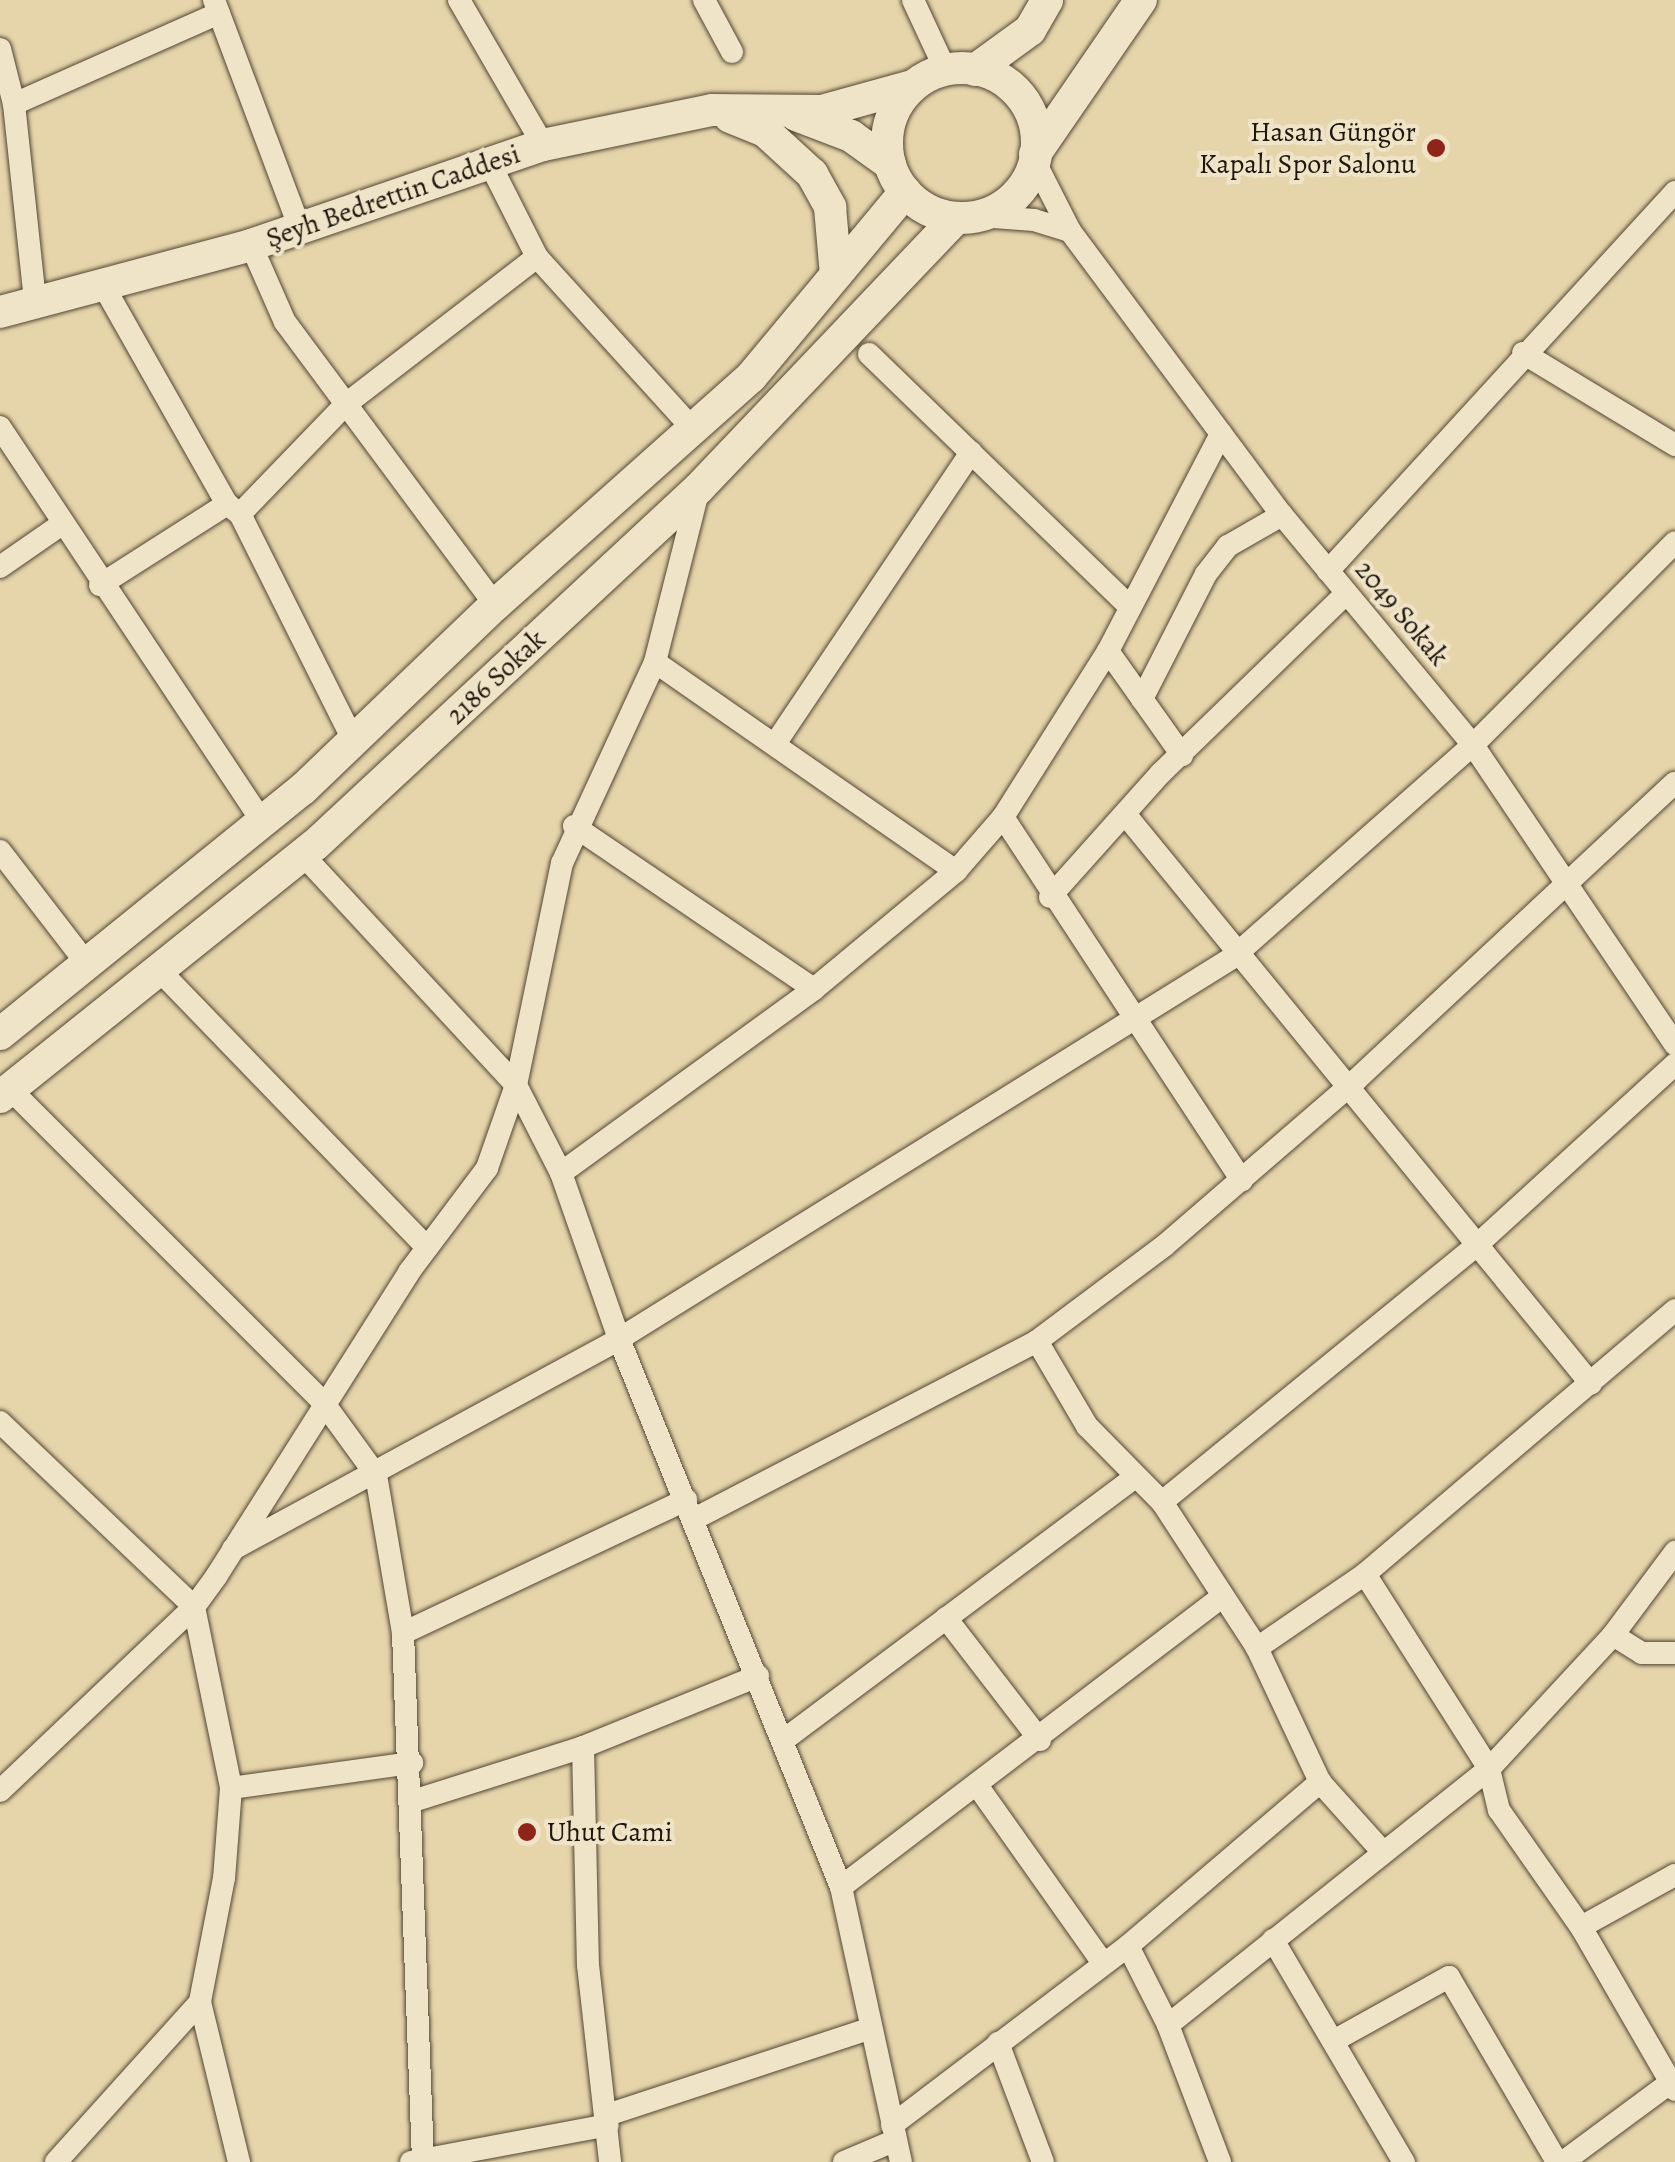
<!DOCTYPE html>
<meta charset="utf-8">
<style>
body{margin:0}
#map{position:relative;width:1675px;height:2162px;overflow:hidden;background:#e6d5aa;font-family:Alegreya,serif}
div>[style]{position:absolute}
.roads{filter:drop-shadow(0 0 2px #514634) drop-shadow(0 0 2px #514634)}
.minor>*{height:22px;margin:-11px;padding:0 11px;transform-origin:11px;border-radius:11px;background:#efe4c8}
.secondary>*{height:32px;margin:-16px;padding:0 16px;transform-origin:16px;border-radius:16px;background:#efe4c8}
.secondary>.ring{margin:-16px;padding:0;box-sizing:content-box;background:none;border:32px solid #efe4c8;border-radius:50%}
.dots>*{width:28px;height:28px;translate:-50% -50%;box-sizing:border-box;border:5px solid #efe4c8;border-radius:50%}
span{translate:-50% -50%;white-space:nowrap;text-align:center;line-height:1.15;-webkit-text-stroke:8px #efe4c8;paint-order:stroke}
.poi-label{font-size:28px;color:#1f160c}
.right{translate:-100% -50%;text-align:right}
.left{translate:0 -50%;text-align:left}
.street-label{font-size:28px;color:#1f160c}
</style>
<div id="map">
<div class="roads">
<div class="minor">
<div style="left:214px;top:0;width:241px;rotate:69.4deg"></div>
<div style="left:459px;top:0;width:168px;rotate:59.9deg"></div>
<div style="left:704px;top:0;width:59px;rotate:61.7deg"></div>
<div style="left:913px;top:0;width:78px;rotate:65.1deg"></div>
<div style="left:0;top:49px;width:57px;rotate:75.7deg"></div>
<div style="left:14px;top:104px;width:199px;rotate:83.9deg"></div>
<div style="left:14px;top:104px;width:224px;rotate:-23.9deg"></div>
<div style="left:488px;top:160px;width:109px;rotate:63.2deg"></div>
<div style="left:537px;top:257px;width:228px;rotate:47.8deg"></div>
<div style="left:1034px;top:160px;width:80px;rotate:63.1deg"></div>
<div style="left:1070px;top:231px;width:354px;rotate:53.3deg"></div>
<div style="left:1282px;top:515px;width:299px;rotate:50.3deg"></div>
<div style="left:1473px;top:745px;width:361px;rotate:56deg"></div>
<div style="left:981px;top:216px;width:53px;rotate:4.3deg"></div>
<div style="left:1034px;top:220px;width:38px;rotate:17deg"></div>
<div style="left:251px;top:245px;width:84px;rotate:66.2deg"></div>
<div style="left:285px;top:322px;width:352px;rotate:53.4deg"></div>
<div style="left:103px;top:285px;width:252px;rotate:60.5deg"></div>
<div style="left:227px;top:504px;width:16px;rotate:38deg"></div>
<div style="left:240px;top:514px;width:253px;rotate:63.4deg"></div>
<div style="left:1523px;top:353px;width:178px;rotate:31.2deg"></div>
<div style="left:869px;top:354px;width:363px;rotate:44.1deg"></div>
<div style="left:0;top:427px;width:473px;rotate:56.4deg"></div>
<div style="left:699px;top:488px;width:179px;rotate:104.2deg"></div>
<div style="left:655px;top:662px;width:221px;rotate:114.8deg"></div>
<div style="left:562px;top:863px;width:227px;rotate:101.7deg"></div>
<div style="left:516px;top:1085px;width:99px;rotate:62.9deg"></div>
<div style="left:561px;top:1173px;width:176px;rotate:70.7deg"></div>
<div style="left:619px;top:1339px;width:591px;rotate:67.95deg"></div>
<div style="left:841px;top:1887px;width:281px;rotate:77.7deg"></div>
<div style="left:240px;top:514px;width:153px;rotate:-46.1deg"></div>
<div style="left:346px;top:404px;width:241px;rotate:-37.6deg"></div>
<div style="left:0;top:567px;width:75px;rotate:-34.7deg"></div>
<div style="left:1328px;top:571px;width:514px;rotate:-47.52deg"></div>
<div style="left:100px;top:585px;width:151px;rotate:-32.5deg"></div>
<div style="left:1108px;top:651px;width:128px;rotate:54.6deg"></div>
<div style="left:655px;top:662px;width:366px;rotate:34.8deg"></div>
<div style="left:1142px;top:699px;width:140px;rotate:-62.9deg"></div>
<div style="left:1206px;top:574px;width:36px;rotate:-52deg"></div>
<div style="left:1228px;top:546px;width:62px;rotate:-29.9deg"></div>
<div style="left:777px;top:741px;width:348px;rotate:-56.1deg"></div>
<div style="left:1125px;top:814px;width:736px;rotate:50.73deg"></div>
<div style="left:1003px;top:817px;width:435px;rotate:56.7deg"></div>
<div style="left:574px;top:826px;width:290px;rotate:34.2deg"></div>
<div style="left:0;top:851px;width:143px;rotate:52.4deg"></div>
<div style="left:1050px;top:897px;width:166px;rotate:-48.2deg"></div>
<div style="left:1161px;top:773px;width:256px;rotate:-44.1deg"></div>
<div style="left:159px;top:970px;width:386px;rotate:46deg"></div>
<div style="left:10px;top:1089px;width:443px;rotate:45deg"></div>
<div style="left:323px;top:1402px;width:90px;rotate:54deg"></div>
<div style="left:376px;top:1475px;width:160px;rotate:80.3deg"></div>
<div style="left:403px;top:1633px;width:529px;rotate:87.83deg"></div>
<div style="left:561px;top:1173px;width:313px;rotate:-36deg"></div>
<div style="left:814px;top:989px;width:185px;rotate:-39.7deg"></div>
<div style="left:956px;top:871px;width:72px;rotate:-49deg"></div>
<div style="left:1003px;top:817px;width:196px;rotate:-57.7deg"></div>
<div style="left:1108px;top:651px;width:245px;rotate:-62.5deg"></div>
<div style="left:1037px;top:1341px;width:99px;rotate:59.5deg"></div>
<div style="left:1087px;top:1426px;width:107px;rotate:45.4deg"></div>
<div style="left:1162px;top:1502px;width:174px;rotate:56.9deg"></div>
<div style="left:1257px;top:1648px;width:148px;rotate:64.8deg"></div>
<div style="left:1320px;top:1782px;width:91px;rotate:48.1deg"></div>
<div style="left:0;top:1422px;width:268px;rotate:43.6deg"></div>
<div style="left:194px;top:1607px;width:185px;rotate:78.4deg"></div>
<div style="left:231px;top:1788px;width:90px;rotate:94.4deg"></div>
<div style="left:224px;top:1878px;width:126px;rotate:101deg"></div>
<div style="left:200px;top:2002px;width:165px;rotate:76.3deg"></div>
<div style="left:1162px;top:1502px;width:407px;rotate:-39.2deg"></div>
<div style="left:1477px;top:1245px;width:268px;rotate:-42.4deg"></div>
<div style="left:696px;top:1518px;width:384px;rotate:-27.4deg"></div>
<div style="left:1037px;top:1341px;width:159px;rotate:-36.8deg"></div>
<div style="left:1164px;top:1246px;width:254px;rotate:-40.8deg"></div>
<div style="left:1356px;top:1080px;width:436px;rotate:-43deg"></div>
<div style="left:233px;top:1549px;width:439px;rotate:-28.5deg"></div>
<div style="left:619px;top:1339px;width:722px;rotate:-31.86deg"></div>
<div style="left:1232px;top:958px;width:322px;rotate:-41.5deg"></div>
<div style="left:1473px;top:745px;width:286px;rotate:-45.1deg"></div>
<div style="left:1365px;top:1574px;width:231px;rotate:57.5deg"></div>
<div style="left:1489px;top:1769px;width:42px;rotate:76.3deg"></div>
<div style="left:1499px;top:1810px;width:143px;rotate:55deg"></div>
<div style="left:1581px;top:1927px;width:188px;rotate:60deg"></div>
<div style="left:946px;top:1618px;width:154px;rotate:52.4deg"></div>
<div style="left:403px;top:1633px;width:313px;rotate:-25.2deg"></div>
<div style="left:1613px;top:1635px;width:34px;rotate:32deg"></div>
<div style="left:1642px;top:1653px;width:33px"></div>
<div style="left:1257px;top:1648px;width:131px;rotate:-34.4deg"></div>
<div style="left:1365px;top:1574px;width:407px;rotate:-40.4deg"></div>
<div style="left:785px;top:1739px;width:434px;rotate:-36.8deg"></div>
<div style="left:583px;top:1747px;width:218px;rotate:88.7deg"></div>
<div style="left:588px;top:1965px;width:198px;rotate:83.6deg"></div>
<div style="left:231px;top:1788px;width:183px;rotate:-7.9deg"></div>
<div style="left:979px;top:1788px;width:211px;rotate:54.7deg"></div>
<div style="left:0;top:1791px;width:267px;rotate:-43.5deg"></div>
<div style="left:194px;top:1607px;width:39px;rotate:-54deg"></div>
<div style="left:217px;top:1575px;width:359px;rotate:-57.6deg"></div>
<div style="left:409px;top:1272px;width:130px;rotate:-53.1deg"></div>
<div style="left:487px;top:1168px;width:88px;rotate:-70.7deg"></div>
<div style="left:516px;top:1085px;width:313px;rotate:-132.8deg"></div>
<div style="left:413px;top:1801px;width:178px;rotate:-17.6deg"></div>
<div style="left:583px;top:1747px;width:189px;rotate:-22.1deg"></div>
<div style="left:841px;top:1887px;width:479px;rotate:-37.3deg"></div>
<div style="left:1581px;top:1927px;width:107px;rotate:-29deg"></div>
<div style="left:1273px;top:1940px;width:258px;rotate:59.5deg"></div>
<div style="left:1128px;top:1946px;width:89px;rotate:63.1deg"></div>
<div style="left:1168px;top:2025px;width:147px;rotate:69.2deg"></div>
<div style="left:1168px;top:2025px;width:411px;rotate:-38.6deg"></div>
<div style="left:1489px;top:1769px;width:183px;rotate:-47.2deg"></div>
<div style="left:1613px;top:1635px;width:104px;rotate:-53.2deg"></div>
<div style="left:1337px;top:2039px;width:128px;rotate:-29deg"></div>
<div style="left:1449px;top:1977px;width:214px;rotate:59.7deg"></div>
<div style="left:998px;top:2043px;width:127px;rotate:69.3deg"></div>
<div style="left:607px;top:2115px;width:276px;rotate:-18.2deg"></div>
<div style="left:892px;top:2125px;width:296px;rotate:-37.2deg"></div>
<div style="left:1128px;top:1946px;width:253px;rotate:-40.5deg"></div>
<div style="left:56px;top:2162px;width:215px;rotate:-48deg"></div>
<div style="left:411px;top:2162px;width:200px;rotate:-10.6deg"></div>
<div style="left:844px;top:2162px;width:56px;rotate:-22.9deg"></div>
<div style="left:1563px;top:2162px;width:134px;rotate:-36.5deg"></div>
</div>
<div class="secondary">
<div class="ring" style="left:887px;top:68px;width:118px;height:118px"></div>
<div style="left:975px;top:70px;width:68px;rotate:-36deg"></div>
<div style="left:1030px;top:30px;width:34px;rotate:-60deg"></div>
<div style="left:796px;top:115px;width:59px;rotate:20.9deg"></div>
<div style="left:851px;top:136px;width:48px;rotate:35.7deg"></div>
<div style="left:730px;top:117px;width:38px;rotate:22deg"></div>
<div style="left:765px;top:131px;width:64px;rotate:42.5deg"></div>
<div style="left:812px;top:174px;width:38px;rotate:61deg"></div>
<div style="left:830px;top:207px;width:68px;rotate:85deg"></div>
<div style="left:1035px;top:154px;width:187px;rotate:-55.5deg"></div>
<div style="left:0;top:312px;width:260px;rotate:-14.9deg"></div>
<div style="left:251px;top:245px;width:309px;rotate:-18.9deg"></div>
<div style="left:543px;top:145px;width:173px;rotate:-11.7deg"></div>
<div style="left:712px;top:110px;width:110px;rotate:0.5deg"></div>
<div style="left:822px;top:111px;width:93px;rotate:-15.5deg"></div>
<div style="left:0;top:1034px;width:390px;rotate:-39deg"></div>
<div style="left:303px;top:789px;width:266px;rotate:-43.8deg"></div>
<div style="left:495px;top:605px;width:343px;rotate:-41.7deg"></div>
<div style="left:751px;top:377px;width:241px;rotate:-50.2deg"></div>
<div style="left:0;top:1097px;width:403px;rotate:-38.7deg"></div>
<div style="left:315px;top:845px;width:524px;rotate:-42.91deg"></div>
<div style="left:699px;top:488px;width:373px;rotate:-46.4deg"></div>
</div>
</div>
<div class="dots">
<div style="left:1436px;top:148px;background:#8f2418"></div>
<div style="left:527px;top:1832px;background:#8f2418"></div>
</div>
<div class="poi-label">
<span class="right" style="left:1416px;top:148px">Hasan Güngör<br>Kapalı Spor Salonu</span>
<span class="left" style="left:547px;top:1832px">Uhut Cami</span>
</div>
<div class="street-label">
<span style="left:393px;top:196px;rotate:-19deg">Şeyh Bedrettin Caddesi</span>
<span style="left:1402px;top:613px;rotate:50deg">2049 Sokak</span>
<span style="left:496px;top:677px;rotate:-43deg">2186 Sokak</span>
</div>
</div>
